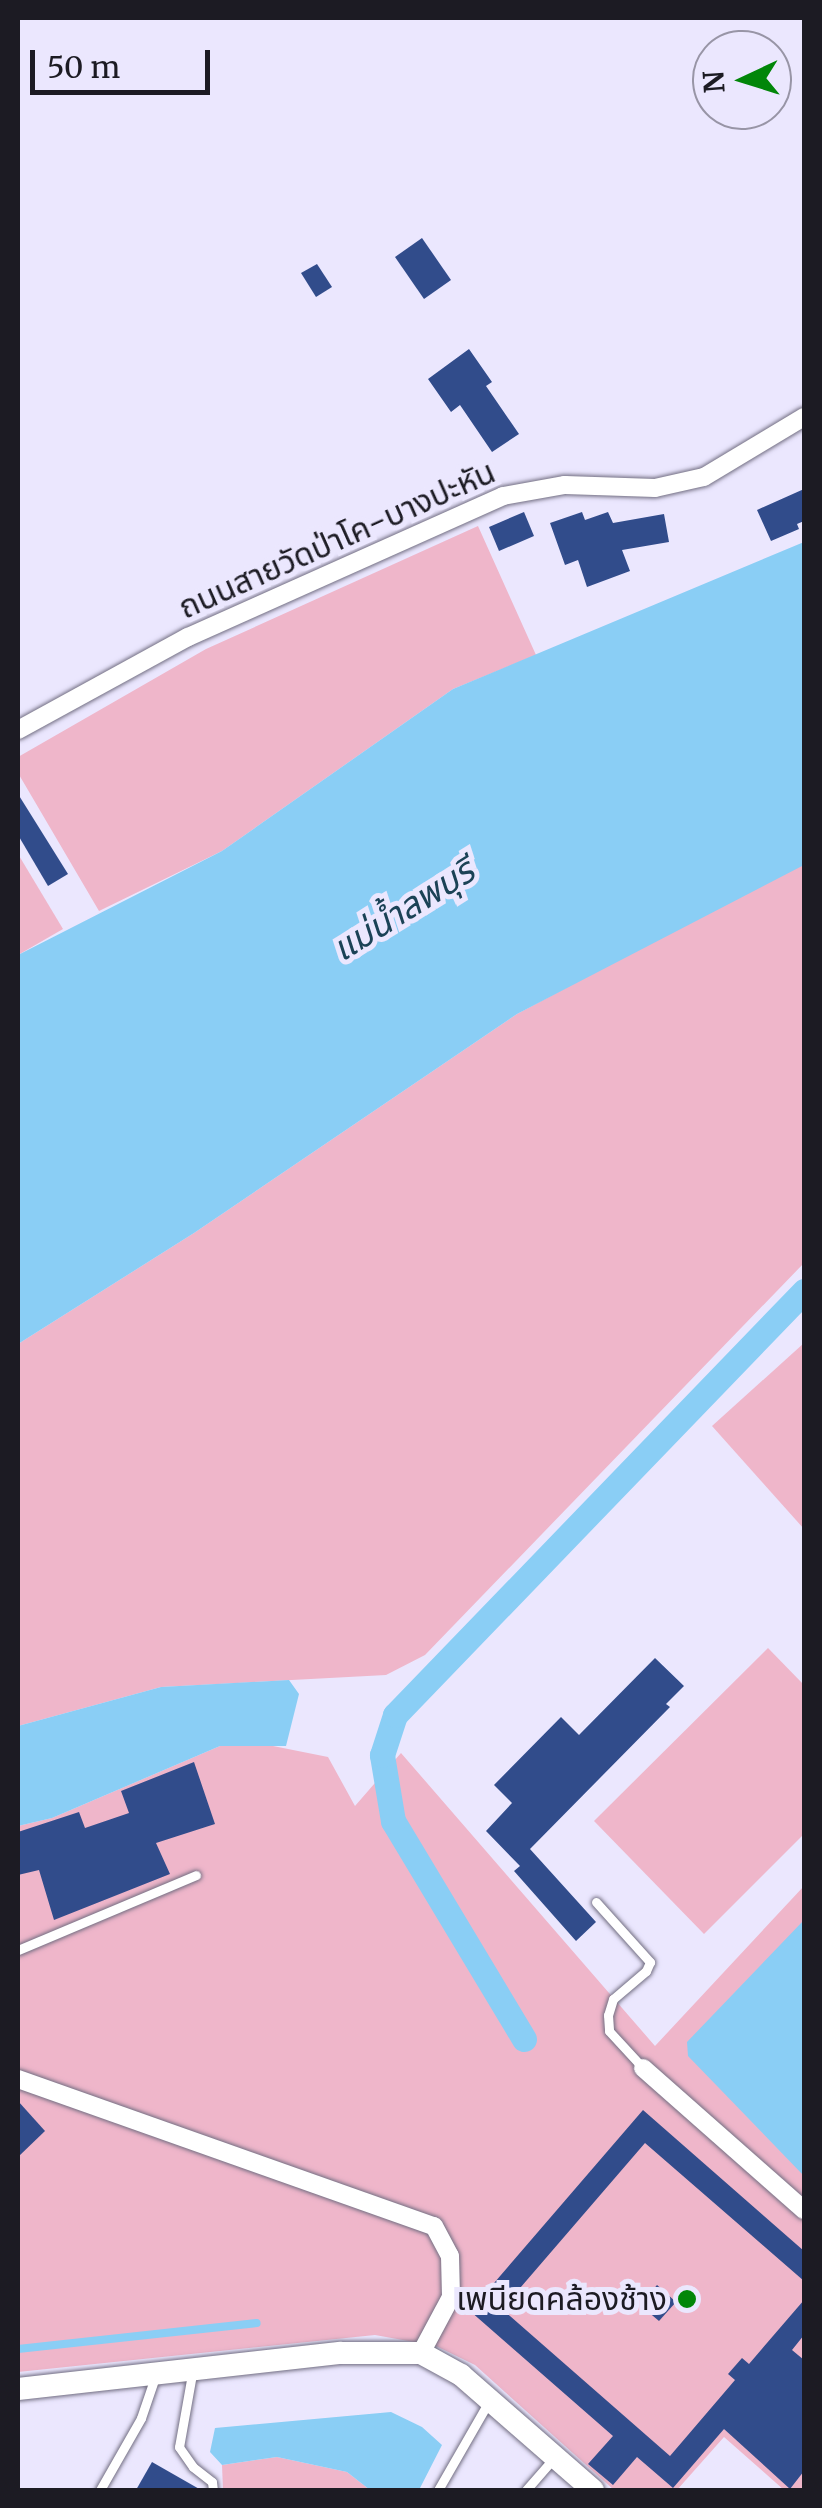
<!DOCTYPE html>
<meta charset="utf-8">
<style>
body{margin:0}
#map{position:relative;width:822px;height:2508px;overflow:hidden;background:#ebe7fe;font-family:Merriweather,"Noto Sans Thai",serif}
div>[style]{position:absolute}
.green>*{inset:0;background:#efb6ca}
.water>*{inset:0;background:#8acef5}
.stream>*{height:8px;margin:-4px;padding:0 4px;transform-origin:4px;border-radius:4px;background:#8acef5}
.canal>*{height:25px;margin:-12.5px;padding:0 12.5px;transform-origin:12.5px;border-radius:12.5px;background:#8acef5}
.building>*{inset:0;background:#314c8b}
.roads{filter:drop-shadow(0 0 2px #726e82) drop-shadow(0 0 2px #726e82)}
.service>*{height:9px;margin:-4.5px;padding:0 4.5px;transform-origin:4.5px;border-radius:4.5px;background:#fff}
.minor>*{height:18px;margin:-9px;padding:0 9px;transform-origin:9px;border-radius:9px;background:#fff}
.tertiary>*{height:22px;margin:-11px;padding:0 11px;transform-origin:11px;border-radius:11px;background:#fff}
.dots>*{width:28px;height:28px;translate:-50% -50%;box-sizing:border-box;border:5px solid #ebe7fe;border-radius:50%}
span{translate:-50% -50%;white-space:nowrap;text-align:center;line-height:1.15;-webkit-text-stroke:10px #ebe7fe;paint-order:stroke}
.street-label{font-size:32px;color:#1c1b23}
.poi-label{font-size:32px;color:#1c1b23}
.right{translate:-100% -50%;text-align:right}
.water-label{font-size:35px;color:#1b4256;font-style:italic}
.frame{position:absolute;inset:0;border:20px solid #1c1b23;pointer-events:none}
.north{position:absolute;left:692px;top:30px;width:100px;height:100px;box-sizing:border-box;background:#ebe7fe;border:2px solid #9895a6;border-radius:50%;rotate:266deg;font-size:28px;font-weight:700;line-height:40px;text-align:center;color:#1c1b23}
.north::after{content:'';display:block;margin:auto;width:35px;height:45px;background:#028609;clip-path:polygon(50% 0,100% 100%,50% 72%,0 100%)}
.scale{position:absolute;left:30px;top:50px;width:180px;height:45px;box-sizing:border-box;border:5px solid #1c1b23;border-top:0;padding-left:12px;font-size:30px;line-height:35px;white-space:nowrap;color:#1c1b23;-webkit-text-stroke:8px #ebe7fe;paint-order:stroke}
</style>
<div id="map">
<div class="green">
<div style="clip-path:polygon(478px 526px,536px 655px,453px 689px,222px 851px,99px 911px,18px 773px,18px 757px,206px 649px)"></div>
<div style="clip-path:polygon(18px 854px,63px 929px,18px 955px)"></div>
<div style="clip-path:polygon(804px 861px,804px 1263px,425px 1655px,386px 1675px,161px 1687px,18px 1726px,18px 1344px,194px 1233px,517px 1014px)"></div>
<div style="clip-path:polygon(804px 1343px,804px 1529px,712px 1426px)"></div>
<div style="clip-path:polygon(768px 1648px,804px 1685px,804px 1834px,704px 1934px,594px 1821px)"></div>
<div style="clip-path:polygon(258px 1743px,328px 1757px,355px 1806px,401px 1753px,655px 2046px,804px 1886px,804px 2490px,784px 2490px,724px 2437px,677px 2490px,614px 2490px,475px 2365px,436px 2346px,375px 2335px,18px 2372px,18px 1826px,52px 1818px,220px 1746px)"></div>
<div style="clip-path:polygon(277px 2457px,347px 2472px,370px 2490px,223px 2490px,222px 2465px)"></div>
</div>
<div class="water">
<div style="clip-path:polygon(804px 542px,804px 865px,517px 1014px,194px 1233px,18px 1344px,18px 955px,222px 851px,453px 689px)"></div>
<div style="clip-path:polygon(289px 1680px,299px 1694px,286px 1746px,220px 1746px,52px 1818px,18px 1826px,18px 1726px,161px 1687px)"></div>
<div style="clip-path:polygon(804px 1920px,803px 2056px,804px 2176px,688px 2056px,687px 2042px)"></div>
<div style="clip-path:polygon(391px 2412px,422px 2427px,442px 2445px,419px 2490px,370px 2490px,347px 2472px,277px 2457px,222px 2465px,210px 2452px,215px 2428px)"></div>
</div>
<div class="stream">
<div style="left:18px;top:2349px;width:240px;rotate:-6.2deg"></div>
</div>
<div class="canal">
<div style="left:524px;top:2039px;width:254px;rotate:-121deg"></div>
<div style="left:393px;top:1821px;width:67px;rotate:-99.5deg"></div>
<div style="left:382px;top:1755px;width:42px;rotate:-72deg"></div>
<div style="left:395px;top:1715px;width:589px;rotate:-46.03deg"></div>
</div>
<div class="building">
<div style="clip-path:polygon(422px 238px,451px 280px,424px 299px,395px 257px)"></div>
<div style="clip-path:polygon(317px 264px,332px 287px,316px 297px,301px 273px)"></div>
<div style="clip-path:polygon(469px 349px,492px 382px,486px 386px,519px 434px,492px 452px,460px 405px,451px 412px,428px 379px)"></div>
<div style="clip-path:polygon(804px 489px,804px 521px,797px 524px,799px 529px,771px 541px,757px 510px)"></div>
<div style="clip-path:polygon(524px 512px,534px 536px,499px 551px,489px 527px)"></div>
<div style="clip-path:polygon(582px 512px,585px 520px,608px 512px,613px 523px,664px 514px,669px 542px,622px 550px,630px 571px,587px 587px,578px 560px,565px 565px,550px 523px)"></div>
<div style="clip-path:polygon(18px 794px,68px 874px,48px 886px,18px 835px)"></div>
<div style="clip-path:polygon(655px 1658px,684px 1686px,666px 1704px,670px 1707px,530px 1849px,596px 1922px,576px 1941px,514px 1871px,520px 1866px,486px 1831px,512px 1803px,494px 1785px,561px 1717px,579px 1735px)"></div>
<div style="clip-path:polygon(194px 1762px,215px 1824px,156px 1843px,170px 1874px,54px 1920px,39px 1870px,18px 1875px,18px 1832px,79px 1812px,85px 1828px,129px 1813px,121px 1791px)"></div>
<div style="clip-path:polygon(18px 2101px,45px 2131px,18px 2157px)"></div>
<div style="clip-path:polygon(643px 2110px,804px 2251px,804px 2281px,645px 2143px,502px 2309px,670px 2456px,735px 2380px,728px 2374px,742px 2358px,749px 2364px,804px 2300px,804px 2335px,792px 2350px,804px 2360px,804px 2471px,790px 2489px,724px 2429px,673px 2488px,637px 2457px,613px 2485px,588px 2464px,613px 2436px,470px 2311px)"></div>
<div style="clip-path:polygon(657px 2285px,676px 2302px,659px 2321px,640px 2305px)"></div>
<div style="clip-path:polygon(152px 2462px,201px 2490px,136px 2490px)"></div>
</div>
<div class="roads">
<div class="service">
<div style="left:596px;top:1902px;width:81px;rotate:48deg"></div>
<div style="left:650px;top:1962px;width:10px;rotate:114deg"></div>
<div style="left:646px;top:1971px;width:43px;rotate:139.7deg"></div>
<div style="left:613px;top:1999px;width:17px;rotate:107deg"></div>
<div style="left:608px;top:2015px;width:16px;rotate:86deg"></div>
<div style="left:609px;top:2031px;width:50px;rotate:47.4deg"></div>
<div style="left:18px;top:1950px;width:193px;rotate:-22.8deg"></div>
<div style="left:192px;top:2374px;width:74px;rotate:100.1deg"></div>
<div style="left:179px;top:2447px;width:24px;rotate:55deg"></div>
<div style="left:193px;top:2467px;width:24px;rotate:38deg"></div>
<div style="left:212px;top:2482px;width:8px;rotate:83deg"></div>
<div style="left:100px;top:2490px;width:83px;rotate:-60.3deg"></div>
<div style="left:141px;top:2418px;width:43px;rotate:-71.1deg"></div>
<div style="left:438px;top:2490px;width:100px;rotate:-60.1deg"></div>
<div style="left:526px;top:2490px;width:41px;rotate:-48.9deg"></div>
</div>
<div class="minor">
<div style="left:18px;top:730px;width:194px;rotate:-28.7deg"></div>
<div style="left:188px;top:637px;width:345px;rotate:-24.1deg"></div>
<div style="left:503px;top:496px;width:63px;rotate:-10.1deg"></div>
<div style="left:565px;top:485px;width:90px;rotate:1.9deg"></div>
<div style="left:655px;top:488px;width:50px;rotate:-12.7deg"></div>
<div style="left:704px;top:477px;width:117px;rotate:-31deg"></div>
<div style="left:643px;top:2068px;width:215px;rotate:41.4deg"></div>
<div style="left:18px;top:2079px;width:441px;rotate:19.5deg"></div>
<div style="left:434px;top:2226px;width:34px;rotate:62deg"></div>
<div style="left:450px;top:2256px;width:41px;rotate:88.6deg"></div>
<div style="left:451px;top:2297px;width:64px;rotate:118.2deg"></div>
</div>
<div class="tertiary">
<div style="left:18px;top:2389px;width:325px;rotate:-6.4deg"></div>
<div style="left:341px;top:2353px;width:80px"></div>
<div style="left:421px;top:2353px;width:46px;rotate:28.8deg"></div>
<div style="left:461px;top:2375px;width:175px;rotate:41.1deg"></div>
</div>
</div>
<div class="dots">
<div style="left:687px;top:2299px;background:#028609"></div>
</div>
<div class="street-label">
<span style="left:337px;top:540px;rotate:-24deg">ถนนสายวัดป่าโค-บางปะหัน</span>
</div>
<div class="poi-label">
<span class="right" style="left:667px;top:2299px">เพนียดคล้องช้าง</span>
</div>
<div class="water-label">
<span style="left:403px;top:910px;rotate:-32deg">แม่น้ำลพบุรี</span>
</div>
<div class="frame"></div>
<div class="north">N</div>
<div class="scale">50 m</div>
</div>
